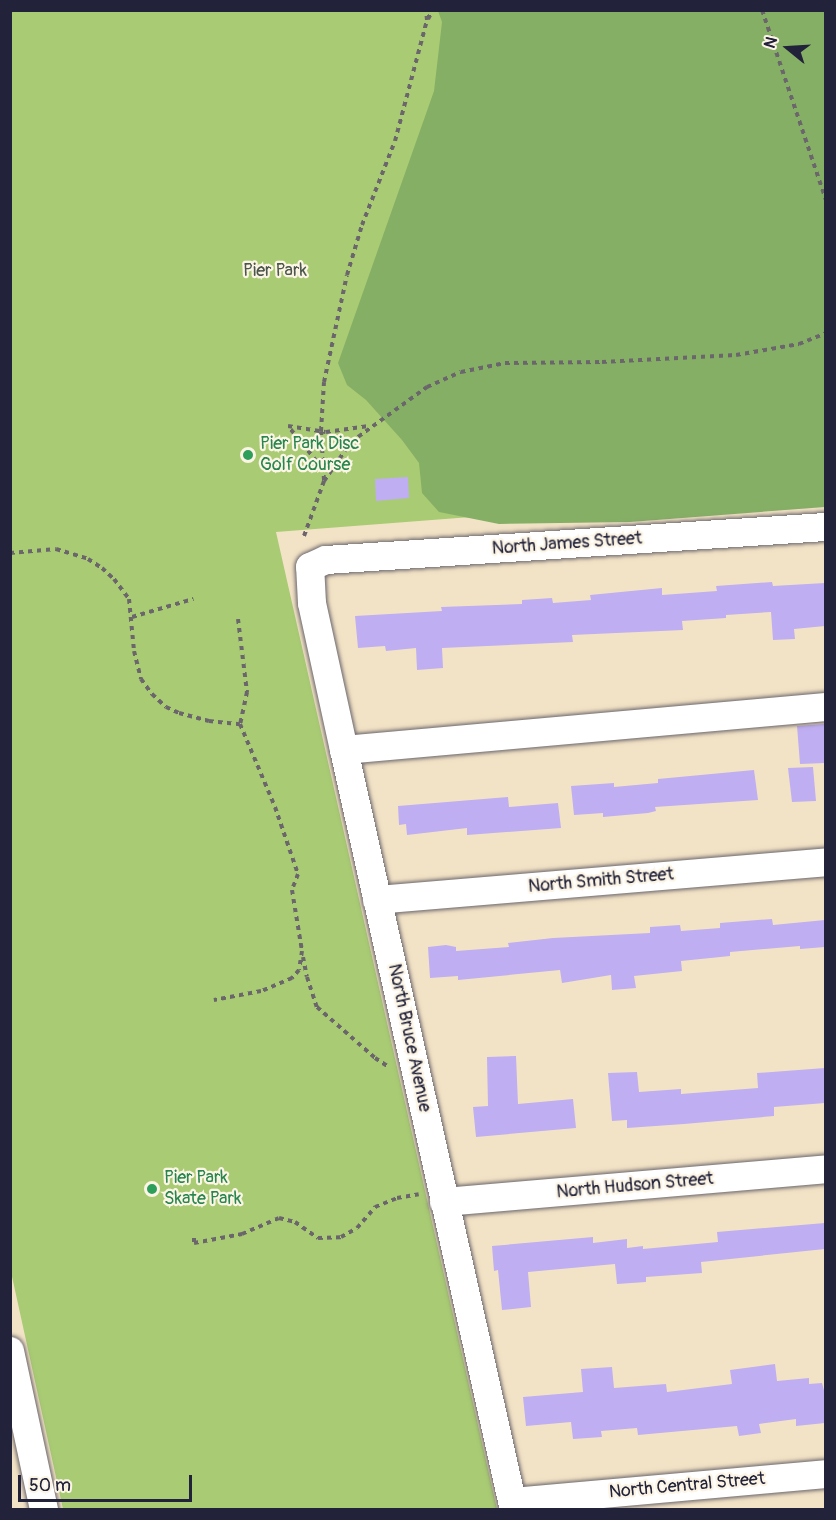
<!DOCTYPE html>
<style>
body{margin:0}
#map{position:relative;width:836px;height:1520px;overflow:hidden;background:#f3e3c6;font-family:Pangolin,sans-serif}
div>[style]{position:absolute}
.green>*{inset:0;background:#a9cb74}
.forest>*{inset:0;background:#86af66}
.building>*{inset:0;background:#bfaef2}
.path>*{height:4px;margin-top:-2px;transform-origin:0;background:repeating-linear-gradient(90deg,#6b666c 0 4.5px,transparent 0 9px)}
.roads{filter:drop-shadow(0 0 2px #6b666c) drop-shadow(0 0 2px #6b666c)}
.minor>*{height:28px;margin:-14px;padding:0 14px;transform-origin:14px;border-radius:14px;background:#fff}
.dots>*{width:16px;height:16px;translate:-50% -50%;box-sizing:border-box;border:3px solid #fcf5e5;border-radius:50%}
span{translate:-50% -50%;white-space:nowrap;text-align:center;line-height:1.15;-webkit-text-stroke:4.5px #fcf5e5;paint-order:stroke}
.park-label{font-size:18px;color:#4a554c}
.leisure-label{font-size:18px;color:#27864d}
.left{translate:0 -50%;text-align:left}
.street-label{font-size:18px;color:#22223b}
.frame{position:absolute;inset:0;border:12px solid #22223b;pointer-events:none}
.north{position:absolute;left:758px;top:18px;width:60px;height:60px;-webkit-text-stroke:4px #fcf5e5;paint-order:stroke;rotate:288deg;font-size:16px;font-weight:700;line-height:24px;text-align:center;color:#22223b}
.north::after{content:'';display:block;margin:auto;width:21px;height:27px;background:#22223b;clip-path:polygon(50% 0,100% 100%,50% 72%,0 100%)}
.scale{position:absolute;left:18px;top:1475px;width:174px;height:27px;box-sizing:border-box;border:3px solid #22223b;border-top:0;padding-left:8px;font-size:18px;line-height:21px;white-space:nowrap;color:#22223b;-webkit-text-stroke:4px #fcf5e5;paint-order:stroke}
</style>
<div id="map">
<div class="green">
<div style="clip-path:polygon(11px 11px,825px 11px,825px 490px,276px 532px,497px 1509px,63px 1509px,11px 1272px)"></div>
</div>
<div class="forest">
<div style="clip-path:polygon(438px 11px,825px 11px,825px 507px,630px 522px,499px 524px,439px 512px,422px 493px,419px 463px,402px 440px,366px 400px,347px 385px,338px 363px,434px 91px,442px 22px)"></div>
</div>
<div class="building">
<div style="clip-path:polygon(408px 477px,409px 498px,376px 501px,375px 479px)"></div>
<div style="clip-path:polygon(772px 582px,773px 586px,825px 583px,825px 626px,794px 629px,795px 639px,773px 640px,771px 612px,726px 615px,726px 618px,682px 621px,683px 630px,572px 635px,573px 642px,442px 648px,443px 668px,417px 670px,416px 648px,386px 651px,385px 646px,358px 648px,355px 616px,442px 611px,441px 607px,522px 604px,522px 600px,552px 598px,553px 603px,591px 600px,590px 595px,662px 588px,662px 595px,717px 591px,716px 586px)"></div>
<div style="clip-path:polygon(824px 724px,825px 763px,800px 764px,797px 726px)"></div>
<div style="clip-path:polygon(813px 767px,816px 801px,792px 802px,788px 768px)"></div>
<div style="clip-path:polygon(754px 770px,758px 800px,655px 807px,656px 811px,648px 813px,603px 817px,603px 813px,574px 815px,571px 786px,614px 783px,614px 787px,658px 783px,658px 779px)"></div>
<div style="clip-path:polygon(508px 797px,509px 807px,558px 803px,561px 828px,467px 835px,467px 828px,407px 835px,406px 824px,399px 825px,398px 806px)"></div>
<div style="clip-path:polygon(772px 919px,773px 925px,825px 920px,825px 947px,800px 949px,800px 946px,730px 952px,730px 956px,681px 961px,682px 971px,634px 976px,636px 988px,612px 990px,611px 975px,562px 983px,560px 970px,458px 980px,458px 976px,430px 978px,428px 947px,446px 945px,456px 947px,456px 951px,509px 947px,508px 943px,553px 938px,650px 933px,650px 927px,680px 925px,681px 931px,720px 928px,720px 923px)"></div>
<div style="clip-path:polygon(516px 1056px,518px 1104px,573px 1099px,576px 1128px,476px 1137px,473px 1107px,488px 1106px,487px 1057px)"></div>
<div style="clip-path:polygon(825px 1068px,825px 1103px,774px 1107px,774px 1116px,684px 1124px,627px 1128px,627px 1120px,612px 1121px,608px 1073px,637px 1072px,639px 1092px,681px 1089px,681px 1094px,758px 1088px,757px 1073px)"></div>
<div style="clip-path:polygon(825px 1223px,825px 1249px,701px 1262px,702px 1273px,646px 1277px,646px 1282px,617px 1284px,615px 1264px,528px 1272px,531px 1307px,502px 1310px,498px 1270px,494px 1271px,492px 1246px,593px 1237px,593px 1243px,627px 1239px,627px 1248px,643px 1246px,643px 1249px,718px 1242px,717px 1232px)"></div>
<div style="clip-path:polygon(775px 1364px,777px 1381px,809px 1378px,809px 1384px,822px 1383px,825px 1394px,825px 1423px,796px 1426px,796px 1419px,759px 1424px,761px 1433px,739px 1436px,737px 1426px,638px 1435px,637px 1428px,601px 1431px,602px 1437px,573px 1439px,571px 1422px,526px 1426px,523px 1397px,583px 1392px,581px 1369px,612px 1367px,614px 1388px,666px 1384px,667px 1392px,732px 1384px,730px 1370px)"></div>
</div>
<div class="path">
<div style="left:762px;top:10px;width:200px;rotate:71.4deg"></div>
<div style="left:10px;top:12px;width:2px;rotate:-63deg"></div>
<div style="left:428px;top:19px;width:10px;rotate:-61deg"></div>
<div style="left:322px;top:468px;width:54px;rotate:-129deg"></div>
<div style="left:288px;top:426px;width:38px;rotate:9deg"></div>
<div style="left:326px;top:432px;width:43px;rotate:-7.9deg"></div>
<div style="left:324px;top:480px;width:49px;rotate:-93.5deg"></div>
<div style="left:321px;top:431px;width:49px;rotate:-86.5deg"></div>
<div style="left:324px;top:382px;width:109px;rotate:-77.9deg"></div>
<div style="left:347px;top:275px;width:52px;rotate:-73.3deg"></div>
<div style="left:362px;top:225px;width:90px;rotate:-68.6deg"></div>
<div style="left:395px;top:141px;width:125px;rotate:-75.2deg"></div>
<div style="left:427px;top:20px;width:10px;rotate:-96deg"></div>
<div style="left:304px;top:536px;width:59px;rotate:-70deg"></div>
<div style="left:324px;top:481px;width:47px;rotate:-55.3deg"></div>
<div style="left:351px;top:442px;width:94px;rotate:-35.9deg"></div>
<div style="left:427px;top:387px;width:37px;rotate:-24deg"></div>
<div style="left:461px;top:372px;width:45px;rotate:-11.6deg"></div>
<div style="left:505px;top:363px;width:97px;rotate:-0.6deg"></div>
<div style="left:602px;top:362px;width:134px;rotate:-3deg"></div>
<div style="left:736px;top:355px;width:64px;rotate:-9.9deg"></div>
<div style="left:799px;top:344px;width:29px;rotate:-22deg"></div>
<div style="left:10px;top:553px;width:46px;rotate:-5deg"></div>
<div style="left:56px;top:549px;width:34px;rotate:17deg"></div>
<div style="left:88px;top:559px;width:17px;rotate:33deg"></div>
<div style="left:102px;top:568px;width:16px;rotate:43deg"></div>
<div style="left:114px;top:579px;width:25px;rotate:53deg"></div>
<div style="left:129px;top:599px;width:52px;rotate:84.5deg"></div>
<div style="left:134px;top:651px;width:29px;rotate:76deg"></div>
<div style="left:141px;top:679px;width:19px;rotate:54deg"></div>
<div style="left:152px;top:694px;width:19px;rotate:43deg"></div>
<div style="left:166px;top:707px;width:14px;rotate:25deg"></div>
<div style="left:179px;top:713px;width:31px;rotate:15deg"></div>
<div style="left:209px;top:721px;width:31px;rotate:6deg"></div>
<div style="left:240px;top:724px;width:90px;rotate:67.1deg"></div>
<div style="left:275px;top:807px;width:71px;rotate:71.1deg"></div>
<div style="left:298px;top:874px;width:17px;rotate:111deg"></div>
<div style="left:292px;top:890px;width:62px;rotate:80.7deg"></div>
<div style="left:302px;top:951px;width:19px;rotate:99deg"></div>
<div style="left:299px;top:970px;width:11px;rotate:131deg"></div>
<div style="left:292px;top:978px;width:34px;rotate:157deg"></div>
<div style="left:261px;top:991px;width:48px;rotate:169.2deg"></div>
<div style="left:132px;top:617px;width:64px;rotate:-16.4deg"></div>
<div style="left:238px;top:619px;width:74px;rotate:83deg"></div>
<div style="left:247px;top:692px;width:33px;rotate:102deg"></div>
<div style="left:303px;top:957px;width:20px;rotate:79deg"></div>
<div style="left:307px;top:977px;width:32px;rotate:72deg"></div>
<div style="left:317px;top:1007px;width:77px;rotate:41.3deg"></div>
<div style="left:375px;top:1058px;width:17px;rotate:33deg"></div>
<div style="left:194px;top:1238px;width:5px;rotate:90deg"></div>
<div style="left:194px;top:1243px;width:49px;rotate:-10.6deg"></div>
<div style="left:242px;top:1234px;width:40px;rotate:-23.4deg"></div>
<div style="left:279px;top:1218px;width:16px;rotate:14deg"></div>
<div style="left:295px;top:1222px;width:28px;rotate:35deg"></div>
<div style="left:318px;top:1238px;width:23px;rotate:-2deg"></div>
<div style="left:341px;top:1237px;width:18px;rotate:-29deg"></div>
<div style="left:357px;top:1228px;width:28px;rotate:-49deg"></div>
<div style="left:375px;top:1207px;width:24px;rotate:-22deg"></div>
<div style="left:397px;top:1198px;width:22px;rotate:-10deg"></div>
</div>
<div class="roads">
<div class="minor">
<div style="left:344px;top:750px;width:484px;rotate:-5.1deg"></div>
<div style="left:377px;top:900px;width:451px;rotate:-4.8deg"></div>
<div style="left:444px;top:1202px;width:383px;rotate:-4.9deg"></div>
<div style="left:10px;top:1351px;width:163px;rotate:77.9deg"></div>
<div style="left:513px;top:1502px;width:314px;rotate:-5.1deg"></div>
<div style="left:514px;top:1510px;width:779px;rotate:-102.61deg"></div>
<div style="left:344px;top:750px;width:150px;rotate:-102.3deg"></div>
<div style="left:312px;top:603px;width:36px;rotate:-93deg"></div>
<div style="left:310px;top:567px;width:17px;rotate:-24deg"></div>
<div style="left:326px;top:560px;width:501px;rotate:-3.78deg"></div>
</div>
</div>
<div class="dots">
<div style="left:248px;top:455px;background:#2e9e5b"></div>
<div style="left:152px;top:1189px;background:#2e9e5b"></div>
</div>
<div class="park-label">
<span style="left:275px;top:271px">Pier Park</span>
</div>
<div class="leisure-label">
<span class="left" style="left:260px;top:455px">Pier Park Disc<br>Golf Course</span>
<span class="left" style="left:164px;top:1189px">Pier Park<br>Skate Park</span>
</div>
<div class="street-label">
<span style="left:567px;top:544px;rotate:-4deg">North James Street</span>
<span style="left:601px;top:881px;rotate:-5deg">North Smith Street</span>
<span style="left:409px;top:1038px;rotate:78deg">North Bruce Avenue</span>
<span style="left:635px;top:1186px;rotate:-5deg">North Hudson Street</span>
<span style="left:687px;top:1486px;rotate:-5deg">North Central Street</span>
</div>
<div class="frame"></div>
<div class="north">N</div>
<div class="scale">50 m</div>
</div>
